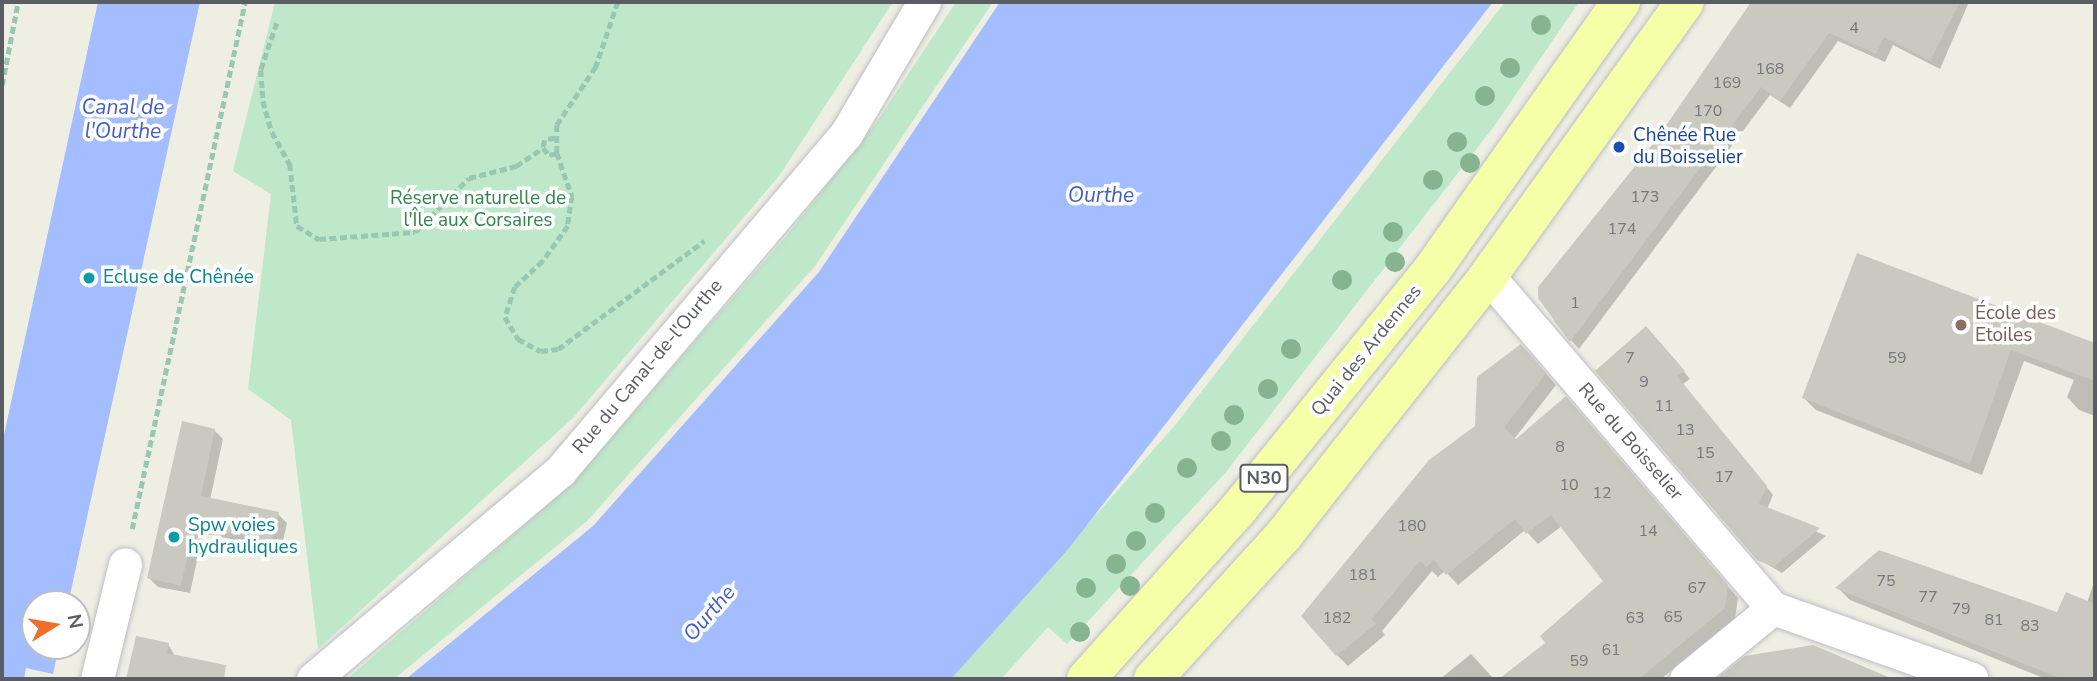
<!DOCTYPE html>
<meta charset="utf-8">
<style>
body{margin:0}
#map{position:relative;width:2097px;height:681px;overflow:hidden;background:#eeeee3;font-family:"Nunito Sans",sans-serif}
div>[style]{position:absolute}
.green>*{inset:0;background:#bfe7ca}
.water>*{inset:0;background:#a3bdff}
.shadow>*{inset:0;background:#0003}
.building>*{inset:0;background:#c9c9bf}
.path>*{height:4.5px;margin-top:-2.25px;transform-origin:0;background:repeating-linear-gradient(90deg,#98c8b2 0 7px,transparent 0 10.5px)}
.roads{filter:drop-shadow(0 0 2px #bdbec5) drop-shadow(0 0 2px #bdbec5)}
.street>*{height:33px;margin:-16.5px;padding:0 16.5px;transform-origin:16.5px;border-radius:16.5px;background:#fff}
.primary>*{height:38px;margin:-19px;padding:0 19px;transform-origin:19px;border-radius:19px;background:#f5ffa8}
.trees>*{width:20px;height:20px;margin:-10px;border-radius:50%;background:#87b490}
.dots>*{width:19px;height:19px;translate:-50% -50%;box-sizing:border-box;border:4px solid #fff;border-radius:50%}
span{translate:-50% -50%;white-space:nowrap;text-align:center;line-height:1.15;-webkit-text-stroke:7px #fff;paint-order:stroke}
.number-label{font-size:16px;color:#76787b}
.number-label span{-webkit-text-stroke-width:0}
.shield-label span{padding:2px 5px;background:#fff;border:2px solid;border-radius:5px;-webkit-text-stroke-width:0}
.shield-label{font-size:18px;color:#5b5d64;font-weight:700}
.transit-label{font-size:19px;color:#164399}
.left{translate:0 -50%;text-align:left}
.park-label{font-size:19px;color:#32844d}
.culture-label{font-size:19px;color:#0d838f}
.education-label{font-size:19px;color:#785e54}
.street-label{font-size:19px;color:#5b5d64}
.water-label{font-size:21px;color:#425ec5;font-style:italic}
.frame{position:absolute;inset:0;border:4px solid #5b5d64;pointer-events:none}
.north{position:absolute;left:21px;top:590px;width:70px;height:70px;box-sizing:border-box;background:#fff;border:2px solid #bdbec1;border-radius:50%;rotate:79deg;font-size:19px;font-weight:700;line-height:28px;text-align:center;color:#5b5d64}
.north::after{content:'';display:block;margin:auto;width:24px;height:32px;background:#ed6f2b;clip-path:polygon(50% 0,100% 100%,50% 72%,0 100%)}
</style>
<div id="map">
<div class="green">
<div style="clip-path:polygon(275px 2px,893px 2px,779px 176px,574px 417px,318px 649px,291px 420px,248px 389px,271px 194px,233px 171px)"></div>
<div style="clip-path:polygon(956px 2px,993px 2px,815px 266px,587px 521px,394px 679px,347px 679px,568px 487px,783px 240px,876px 123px)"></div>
<div style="clip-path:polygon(1505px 2px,1579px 2px,1495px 125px,1226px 472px,1067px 644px,1048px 627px,1001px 679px,951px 679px,1177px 423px)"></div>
</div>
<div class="water">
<div style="clip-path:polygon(98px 2px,200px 2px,68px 604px,35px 604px,35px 646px,59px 646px,53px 674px,26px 668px,24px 679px,2px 679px,2px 444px)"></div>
<div style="clip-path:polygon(1000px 2px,1493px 2px,1070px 547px,951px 679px,406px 679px,593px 526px,819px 272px)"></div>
</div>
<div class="shadow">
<div style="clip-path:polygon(1753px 2px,1783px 2px,1798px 12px,1812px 2px,1969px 2px,1940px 69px,1893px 45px,1885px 62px,1838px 41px,1790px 108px,1770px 95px,1579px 349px,1554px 321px,1657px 141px)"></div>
<div style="clip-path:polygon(1858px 255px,2095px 345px,2095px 416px,2079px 410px,2067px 397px,2074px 380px,2024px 361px,1982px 475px,1816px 410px,1804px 398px)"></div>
<div style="clip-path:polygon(1653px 335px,1690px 379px,1683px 384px,1773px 495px,1767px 509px,1826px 536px,1782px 573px,1758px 559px)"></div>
<div style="clip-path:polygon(1532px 357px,1556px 385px,1511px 443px,1576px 409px,1738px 598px,1735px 619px,1661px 679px,1501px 679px,1548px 643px,1605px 581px,1562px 526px,1538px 544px,1525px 530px,1458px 585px,1445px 571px,1438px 577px,1432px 571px,1382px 631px,1385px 635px,1348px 666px,1337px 655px,1477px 427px)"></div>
<div style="clip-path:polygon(214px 430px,223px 439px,210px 500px,278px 514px,287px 523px,281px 550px,203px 533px,190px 593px,158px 587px,149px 578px)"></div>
<div style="clip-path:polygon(2095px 579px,2095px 679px,2046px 679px,1850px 600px,1838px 588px,2057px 614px,2087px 603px)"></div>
<div style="clip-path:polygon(137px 638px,168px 644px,175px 656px,201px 668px,199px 679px,128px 679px)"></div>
<div style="clip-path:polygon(1813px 647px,1891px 679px,1743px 676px)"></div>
<div style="clip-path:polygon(1471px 654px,1494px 679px,1440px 679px)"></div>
</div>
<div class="building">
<div style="clip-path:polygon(1751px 2px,1960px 2px,1930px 61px,1884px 37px,1876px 54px,1829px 33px,1780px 101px,1761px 87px,1570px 342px,1538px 298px,1538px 287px,1656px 140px)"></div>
<div style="clip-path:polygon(1857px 253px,2095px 343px,2095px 381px,2011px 350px,1970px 464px,1802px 398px)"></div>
<div style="clip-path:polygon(1646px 326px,1685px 371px,1677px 376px,1767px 486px,1759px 504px,1820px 528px,1774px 567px,1757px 560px,1595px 371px)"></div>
<div style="clip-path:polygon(1521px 344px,1546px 373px,1504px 428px,1516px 439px,1566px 396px,1728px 585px,1725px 608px,1639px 679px,1499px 679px,1545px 643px,1540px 636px,1603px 581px,1551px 515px,1526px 534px,1515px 519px,1446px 575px,1434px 560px,1426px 567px,1420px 561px,1372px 619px,1376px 624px,1336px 656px,1301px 616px,1429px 460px,1475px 426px,1477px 377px)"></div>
<div style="clip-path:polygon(182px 421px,215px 429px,201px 496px,279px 512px,272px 542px,194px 525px,181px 586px,147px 578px)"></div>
<div style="clip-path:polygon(1879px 550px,2057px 612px,2066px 592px,2095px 604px,2095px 679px,2062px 679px,1835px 588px)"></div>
<div style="clip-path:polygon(136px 636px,169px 643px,167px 653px,226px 665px,224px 679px,126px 679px)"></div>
<div style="clip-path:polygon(1813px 645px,1893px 679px,1716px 679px,1745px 656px)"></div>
</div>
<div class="path">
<div style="left:618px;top:2px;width:69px;rotate:108.7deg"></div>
<div style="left:596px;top:67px;width:70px;rotate:123.9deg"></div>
<div style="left:557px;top:125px;width:28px;rotate:90deg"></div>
<div style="left:557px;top:153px;width:46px;rotate:70.8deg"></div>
<div style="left:572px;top:196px;width:30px;rotate:98deg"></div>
<div style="left:568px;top:226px;width:43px;rotate:125.5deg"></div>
<div style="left:543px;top:261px;width:38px;rotate:137deg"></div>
<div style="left:515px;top:287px;width:32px;rotate:108deg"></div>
<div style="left:505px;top:317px;width:26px;rotate:59deg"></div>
<div style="left:518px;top:339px;width:26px;rotate:28deg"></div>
<div style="left:541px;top:351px;width:17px;rotate:-7deg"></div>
<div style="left:558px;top:349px;width:182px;rotate:-36.5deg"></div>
<div style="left:277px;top:23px;width:50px;rotate:108.8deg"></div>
<div style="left:261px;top:70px;width:31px;rotate:86deg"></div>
<div style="left:263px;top:101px;width:32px;rotate:74deg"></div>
<div style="left:272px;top:132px;width:37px;rotate:61deg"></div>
<div style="left:290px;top:164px;width:62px;rotate:83.6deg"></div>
<div style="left:297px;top:226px;width:26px;rotate:31deg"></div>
<div style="left:319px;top:239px;width:96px;rotate:-4.2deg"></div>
<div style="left:415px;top:232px;width:76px;rotate:-45deg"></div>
<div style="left:469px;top:178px;width:49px;rotate:-14.3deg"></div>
<div style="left:516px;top:166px;width:32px;rotate:-34deg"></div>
<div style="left:2px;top:85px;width:85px;rotate:-79.1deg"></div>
<div style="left:555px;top:138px;width:10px;rotate:169deg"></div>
<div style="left:545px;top:140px;width:8px;rotate:104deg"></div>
<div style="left:543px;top:148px;width:9px;rotate:49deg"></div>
<div style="left:549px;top:155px;width:8px;rotate:-14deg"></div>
<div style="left:132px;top:529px;width:539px;rotate:-77.9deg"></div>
</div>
<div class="roads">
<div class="street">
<div style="left:1488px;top:276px;width:438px;rotate:49.4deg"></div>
<div style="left:1773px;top:608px;width:211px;rotate:19.6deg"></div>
<div style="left:97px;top:679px;width:118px;rotate:-76.3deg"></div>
<div style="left:313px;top:679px;width:323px;rotate:-40.1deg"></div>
<div style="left:560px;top:471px;width:442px;rotate:-49.7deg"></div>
<div style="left:846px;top:134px;width:153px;rotate:-59.4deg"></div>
<div style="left:1686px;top:679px;width:112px;rotate:-39.2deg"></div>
</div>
<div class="primary">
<div style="left:1086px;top:679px;width:224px;rotate:-48.1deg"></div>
<div style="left:1236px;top:512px;width:311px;rotate:-51deg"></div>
<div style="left:1432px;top:270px;width:328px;rotate:-54.8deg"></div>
<div style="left:1153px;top:679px;width:193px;rotate:-47.7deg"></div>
<div style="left:1283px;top:536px;width:331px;rotate:-51.7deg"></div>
<div style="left:1488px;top:276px;width:337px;rotate:-54.3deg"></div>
</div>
</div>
<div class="trees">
<div style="left:1541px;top:25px"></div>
<div style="left:1510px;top:68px"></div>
<div style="left:1485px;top:96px"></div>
<div style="left:1457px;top:142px"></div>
<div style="left:1470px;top:163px"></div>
<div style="left:1433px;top:180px"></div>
<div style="left:1393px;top:232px"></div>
<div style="left:1395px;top:262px"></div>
<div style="left:1342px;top:280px"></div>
<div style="left:1291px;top:349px"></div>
<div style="left:1268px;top:389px"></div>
<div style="left:1234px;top:415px"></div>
<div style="left:1221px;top:441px"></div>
<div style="left:1187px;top:468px"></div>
<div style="left:1155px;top:513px"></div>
<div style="left:1136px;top:541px"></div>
<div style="left:1116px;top:564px"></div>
<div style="left:1130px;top:586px"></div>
<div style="left:1086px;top:588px"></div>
<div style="left:1080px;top:632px"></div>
</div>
<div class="dots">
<div style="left:1619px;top:147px;background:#1a4fb4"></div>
<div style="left:89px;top:278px;background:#0f9aa8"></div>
<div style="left:1961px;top:325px;background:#8d6e63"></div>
<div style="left:174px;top:537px;background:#0f9aa8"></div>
</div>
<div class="number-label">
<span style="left:1854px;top:28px">4</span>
<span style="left:1770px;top:69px">168</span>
<span style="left:1727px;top:83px">169</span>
<span style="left:1708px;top:111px">170</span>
<span style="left:1645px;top:197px">173</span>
<span style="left:1622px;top:229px">174</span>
<span style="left:1575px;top:303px">1</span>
<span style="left:1630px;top:358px">7</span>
<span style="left:1897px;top:358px">59</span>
<span style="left:1644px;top:382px">9</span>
<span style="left:1664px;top:406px">11</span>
<span style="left:1685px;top:430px">13</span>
<span style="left:1560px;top:447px">8</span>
<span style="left:1705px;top:453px">15</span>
<span style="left:1724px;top:477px">17</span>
<span style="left:1569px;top:485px">10</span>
<span style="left:1602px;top:493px">12</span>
<span style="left:1412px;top:526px">180</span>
<span style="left:1648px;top:531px">14</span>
<span style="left:1363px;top:575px">181</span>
<span style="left:1886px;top:581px">75</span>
<span style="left:1697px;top:588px">67</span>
<span style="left:1928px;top:597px">77</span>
<span style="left:1961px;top:609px">79</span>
<span style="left:1673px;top:617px">65</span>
<span style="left:1337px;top:618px">182</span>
<span style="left:1635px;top:618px">63</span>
<span style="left:1994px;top:620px">81</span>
<span style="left:2030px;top:626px">83</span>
<span style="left:1611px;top:650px">61</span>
<span style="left:1579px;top:661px">59</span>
</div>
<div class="shield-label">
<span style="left:1264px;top:478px">N30</span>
</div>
<div class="transit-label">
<span class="left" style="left:1633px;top:147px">Chênée Rue<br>du Boisselier</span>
</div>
<div class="park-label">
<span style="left:478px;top:210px">Réserve naturelle de<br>l'Île aux Corsaires</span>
</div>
<div class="culture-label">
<span class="left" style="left:103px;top:278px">Ecluse de Chênée</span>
<span class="left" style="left:188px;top:537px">Spw voies<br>hydrauliques</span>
</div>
<div class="education-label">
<span class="left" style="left:1975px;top:325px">École des<br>Etoiles</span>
</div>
<div class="street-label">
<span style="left:1367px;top:351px;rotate:-51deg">Quai des Ardennes</span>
<span style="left:648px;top:367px;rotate:-50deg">Rue du Canal-de-l'Ourthe</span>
<span style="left:1630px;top:442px;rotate:49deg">Rue du Boisselier</span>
</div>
<div class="water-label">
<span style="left:123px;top:119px">Canal de<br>l'Ourthe</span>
<span style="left:1101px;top:195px">Ourthe</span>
<span style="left:709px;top:613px;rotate:-49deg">Ourthe</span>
</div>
<div class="frame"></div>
<div class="north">N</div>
</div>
